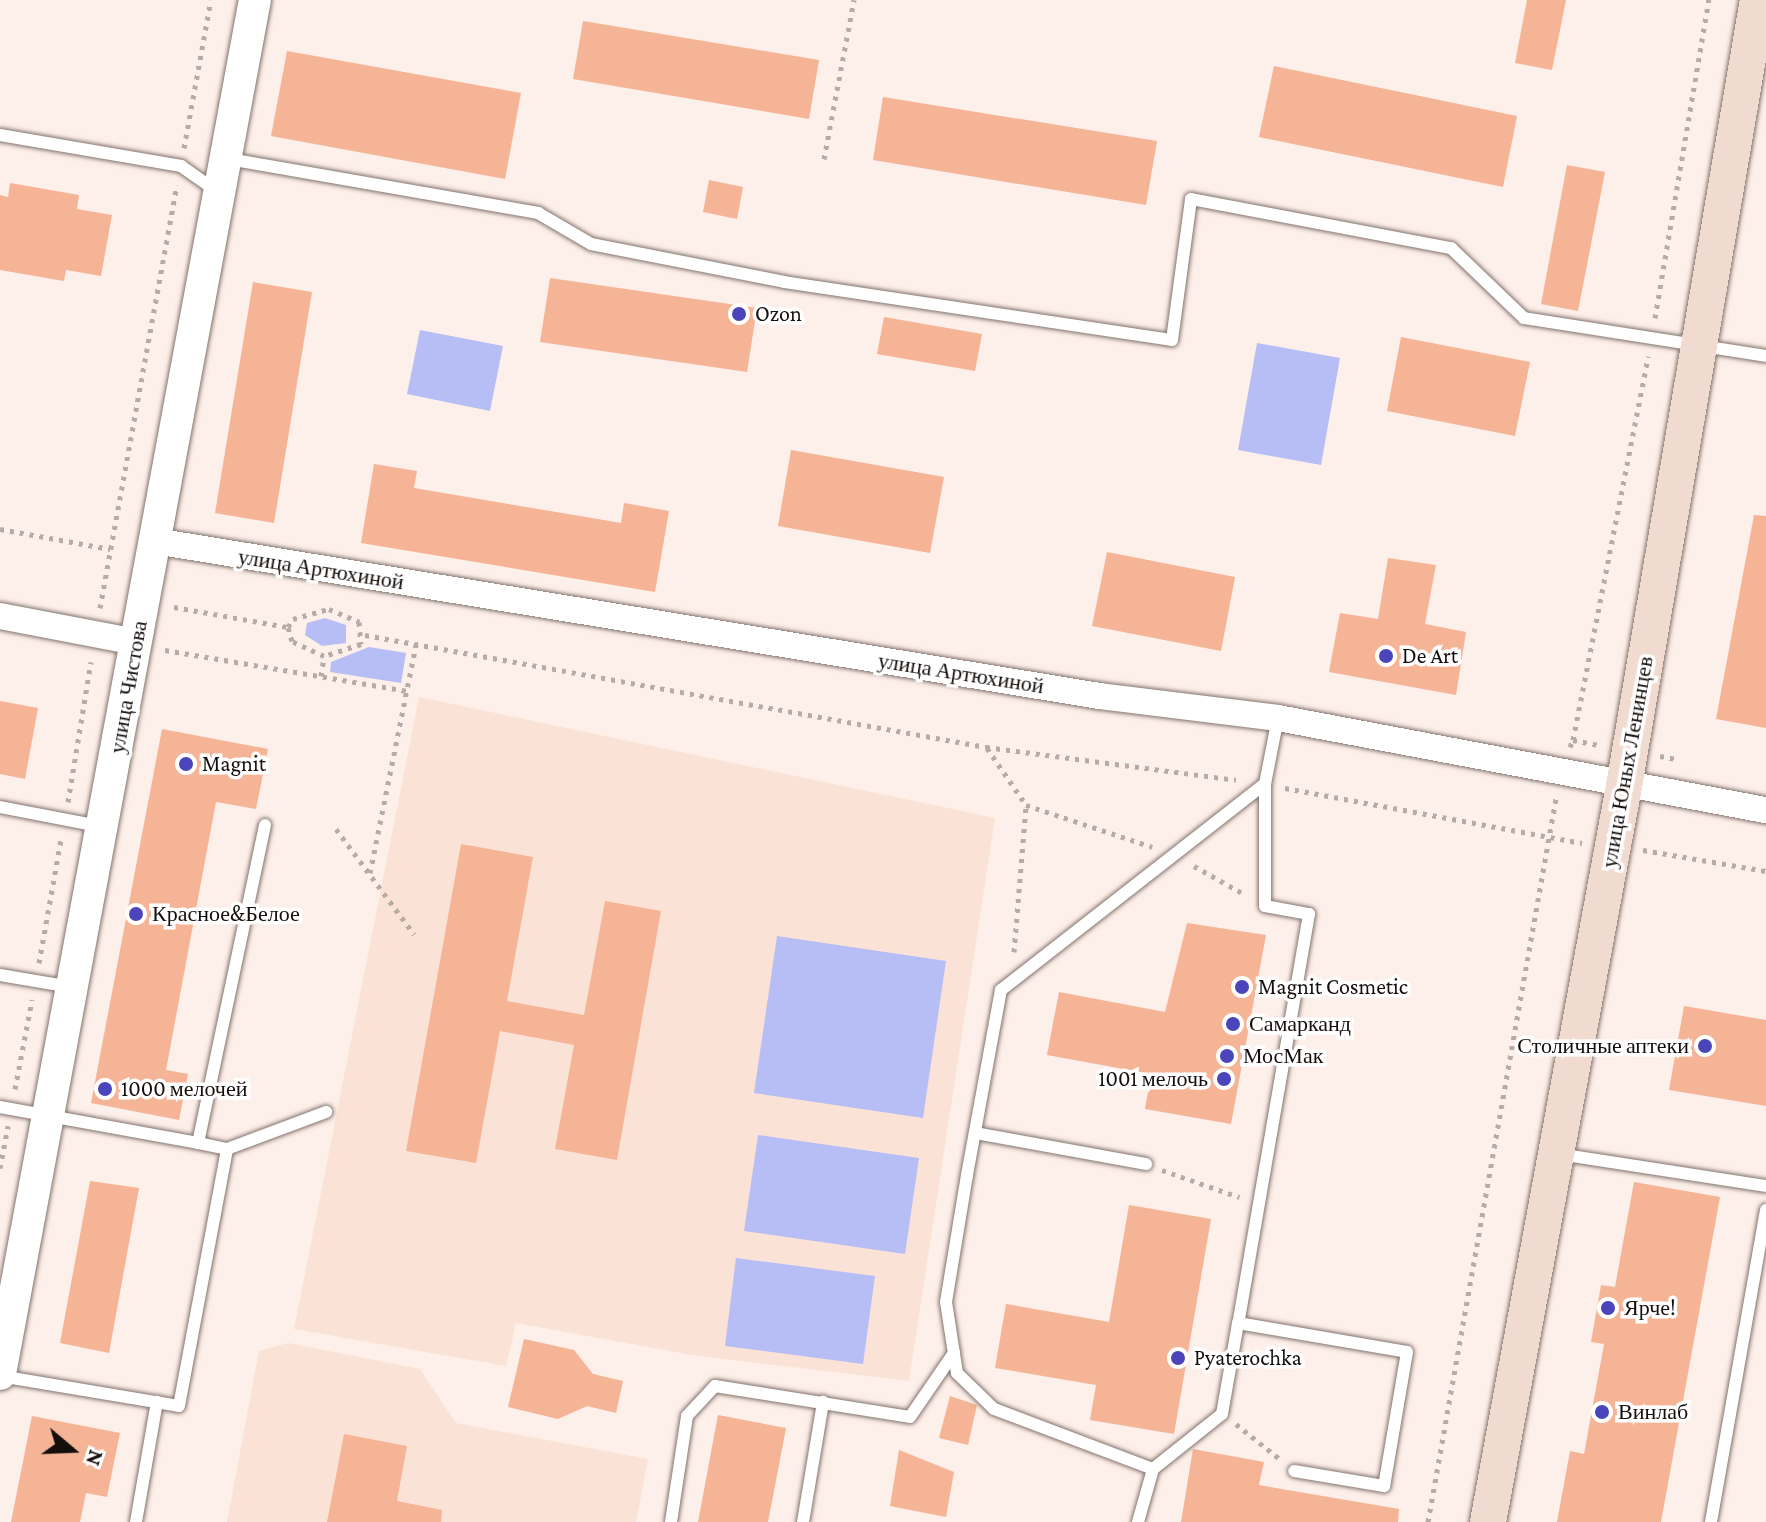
<!DOCTYPE html>
<meta charset="utf-8">
<style>
body{margin:0}
#map{position:relative;width:1766px;height:1522px;overflow:hidden;background:#fdefe9;font-family:"Crimson Pro",serif}
div>[style]{position:absolute}
.built>*{inset:0;background:#fbe2d7}
.green>*{inset:0;background:#b7bef5}
.building>*{inset:0;background:#f5b496}
.path>*{height:5px;margin-top:-2.5px;transform-origin:0;background:repeating-linear-gradient(90deg,#b6aba6 0 4px,transparent 0 10px)}
.roads{filter:drop-shadow(0 0 2px #82736c) drop-shadow(0 0 2px #82736c)}
.service>*{height:12px;margin:-6px;padding:0 6px;transform-origin:6px;border-radius:6px;background:#fff}
.minor>*{height:26px;margin:-13px;padding:0 13px;transform-origin:13px;border-radius:13px;background:#fff}
.tertiary>*{height:32px;margin:-16px;padding:0 16px;transform-origin:16px;border-radius:16px;background:#fff}
.secondary>*{height:36px;margin:-18px;padding:0 18px;transform-origin:18px;border-radius:18px;background:#f1dbd1}
.dots>*{width:22px;height:22px;translate:-50% -50%;box-sizing:border-box;border:4px solid #fff;border-radius:50%}
span{translate:-50% -50%;white-space:nowrap;text-align:center;line-height:1.15;-webkit-text-stroke:7px #fff;paint-order:stroke}
.poi-label{font-size:22px;color:#140f0c}
.left{translate:0 -50%;text-align:left}
.right{translate:-100% -50%;text-align:right}
.street-label{font-size:22px;color:#140f0c}
.north{position:absolute;left:32px;top:1410px;width:80px;height:80px;-webkit-text-stroke:6px #fff;paint-order:stroke;rotate:109deg;font-size:22px;font-weight:700;line-height:32px;text-align:center;color:#140f0c}
.north::after{content:'';display:block;margin:auto;width:28px;height:36px;background:#140f0c;clip-path:polygon(50% 0,100% 100%,50% 72%,0 100%)}
</style>
<div id="map">
<div class="built">
<div style="clip-path:polygon(419px 697px,995px 818px,909px 1381px,692px 1355px,516px 1323px,506px 1366px,294px 1329px)"></div>
<div style="clip-path:polygon(288px 1343px,420px 1369px,456px 1423px,648px 1459px,636px 1522px,227px 1522px,259px 1351px)"></div>
</div>
<div class="green">
<div style="clip-path:polygon(420px 330px,503px 346px,490px 411px,407px 394px)"></div>
<div style="clip-path:polygon(1257px 343px,1340px 358px,1321px 465px,1238px 450px)"></div>
<div style="clip-path:polygon(325px 618px,346px 625px,346px 643px,322px 646px,305px 635px,307px 623px)"></div>
<div style="clip-path:polygon(369px 647px,406px 653px,401px 683px,330px 672px,331px 662px)"></div>
<div style="clip-path:polygon(777px 936px,946px 961px,923px 1118px,754px 1093px)"></div>
<div style="clip-path:polygon(758px 1135px,919px 1158px,905px 1254px,744px 1231px)"></div>
<div style="clip-path:polygon(736px 1258px,875px 1276px,863px 1364px,725px 1346px)"></div>
</div>
<div class="building">
<div style="clip-path:polygon(1527px 0,1566px 0,1552px 70px,1515px 63px)"></div>
<div style="clip-path:polygon(583px 21px,819px 60px,809px 119px,573px 79px)"></div>
<div style="clip-path:polygon(287px 51px,521px 93px,505px 179px,271px 136px)"></div>
<div style="clip-path:polygon(1274px 66px,1517px 116px,1503px 187px,1259px 137px)"></div>
<div style="clip-path:polygon(883px 97px,1157px 141px,1146px 205px,873px 160px)"></div>
<div style="clip-path:polygon(1567px 165px,1605px 172px,1578px 311px,1541px 304px)"></div>
<div style="clip-path:polygon(709px 180px,743px 187px,737px 219px,703px 212px)"></div>
<div style="clip-path:polygon(10px 183px,79px 195px,77px 209px,112px 215px,101px 276px,66px 270px,64px 281px,0 270px,0 195px,8px 197px)"></div>
<div style="clip-path:polygon(550px 278px,757px 308px,747px 372px,540px 342px)"></div>
<div style="clip-path:polygon(253px 282px,312px 292px,274px 523px,215px 513px)"></div>
<div style="clip-path:polygon(884px 317px,982px 334px,975px 371px,877px 354px)"></div>
<div style="clip-path:polygon(1401px 337px,1530px 362px,1515px 436px,1387px 411px)"></div>
<div style="clip-path:polygon(791px 450px,944px 477px,930px 553px,778px 526px)"></div>
<div style="clip-path:polygon(374px 464px,417px 471px,414px 488px,621px 523px,624px 503px,669px 511px,655px 592px,361px 543px)"></div>
<div style="clip-path:polygon(1754px 515px,1766px 516px,1766px 728px,1716px 719px)"></div>
<div style="clip-path:polygon(1107px 552px,1235px 577px,1221px 651px,1092px 626px)"></div>
<div style="clip-path:polygon(1388px 558px,1436px 565px,1425px 624px,1466px 632px,1456px 695px,1329px 672px,1340px 613px,1378px 619px)"></div>
<div style="clip-path:polygon(0 701px,38px 708px,25px 779px,0 774px)"></div>
<div style="clip-path:polygon(162px 729px,268px 749px,256px 809px,216px 802px,166px 1070px,188px 1074px,179px 1120px,91px 1103px)"></div>
<div style="clip-path:polygon(461px 844px,533px 857px,507px 1001px,584px 1015px,605px 901px,661px 911px,617px 1160px,555px 1149px,574px 1045px,500px 1031px,476px 1163px,406px 1151px)"></div>
<div style="clip-path:polygon(1187px 923px,1266px 935px,1231px 1124px,1145px 1109px,1151px 1074px,1047px 1055px,1059px 992px,1165px 1012px)"></div>
<div style="clip-path:polygon(1684px 1006px,1766px 1020px,1766px 1106px,1669px 1090px)"></div>
<div style="clip-path:polygon(90px 1181px,139px 1188px,109px 1353px,60px 1343px)"></div>
<div style="clip-path:polygon(1634px 1182px,1720px 1197px,1661px 1522px,1557px 1522px,1570px 1451px,1584px 1454px,1604px 1344px,1591px 1342px,1601px 1285px,1615px 1287px)"></div>
<div style="clip-path:polygon(1129px 1205px,1211px 1219px,1174px 1434px,1090px 1420px,1096px 1385px,995px 1368px,1006px 1304px,1109px 1322px)"></div>
<div style="clip-path:polygon(524px 1339px,574px 1350px,593px 1374px,623px 1381px,616px 1413px,587px 1406px,558px 1419px,508px 1407px)"></div>
<div style="clip-path:polygon(950px 1396px,977px 1405px,968px 1445px,939px 1438px)"></div>
<div style="clip-path:polygon(718px 1415px,786px 1428px,768px 1522px,698px 1522px)"></div>
<div style="clip-path:polygon(32px 1416px,120px 1433px,107px 1497px,86px 1493px,80px 1522px,11px 1522px)"></div>
<div style="clip-path:polygon(344px 1434px,407px 1446px,397px 1501px,442px 1510px,441px 1522px,327px 1522px)"></div>
<div style="clip-path:polygon(1193px 1449px,1264px 1462px,1259px 1485px,1399px 1509px,1398px 1522px,1181px 1522px)"></div>
<div style="clip-path:polygon(899px 1450px,954px 1472px,946px 1517px,890px 1506px)"></div>
</div>
<div class="path">
<div style="left:184px;top:148px;width:150px;rotate:-79.7deg"></div>
<div style="left:824px;top:159px;width:162px;rotate:-79.3deg"></div>
<div style="left:1655px;top:318px;width:323px;rotate:-80.4deg"></div>
<div style="left:0;top:529px;width:112px;rotate:10.3deg"></div>
<div style="left:174px;top:607px;width:116px;rotate:10deg"></div>
<div style="left:100px;top:608px;width:430px;rotate:-79.7deg"></div>
<div style="left:329px;top:609px;width:33px;rotate:23deg"></div>
<div style="left:359px;top:622px;width:22px;rotate:85deg"></div>
<div style="left:361px;top:644px;width:39px;rotate:162deg"></div>
<div style="left:324px;top:656px;width:35px;rotate:-155deg"></div>
<div style="left:292px;top:641px;width:15px;rotate:-106deg"></div>
<div style="left:288px;top:627px;width:9px;rotate:-58deg"></div>
<div style="left:293px;top:619px;width:37px;rotate:-16deg"></div>
<div style="left:365px;top:635px;width:631px;rotate:10.22deg"></div>
<div style="left:986px;top:747px;width:252px;rotate:7.5deg"></div>
<div style="left:165px;top:650px;width:246px;rotate:9.6deg"></div>
<div style="left:321px;top:676px;width:20px;rotate:-81deg"></div>
<div style="left:1573px;top:740px;width:391px;rotate:-78.9deg"></div>
<div style="left:1570px;top:747px;width:8px;rotate:-67deg"></div>
<div style="left:1573px;top:740px;width:26px;rotate:11deg"></div>
<div style="left:987px;top:748px;width:69px;rotate:55.6deg"></div>
<div style="left:1026px;top:805px;width:133px;rotate:18.4deg"></div>
<div style="left:1660px;top:756px;width:16px;rotate:11deg"></div>
<div style="left:1285px;top:788px;width:302px;rotate:10.5deg"></div>
<div style="left:68px;top:802px;width:142px;rotate:-80.7deg"></div>
<div style="left:336px;top:829px;width:131px;rotate:53.4deg"></div>
<div style="left:1643px;top:850px;width:125px;rotate:9.7deg"></div>
<div style="left:1194px;top:866px;width:57px;rotate:29.2deg"></div>
<div style="left:370px;top:873px;width:234px;rotate:-78.6deg"></div>
<div style="left:1014px;top:952px;width:147px;rotate:-85.3deg"></div>
<div style="left:39px;top:963px;width:126px;rotate:-79.9deg"></div>
<div style="left:15px;top:1089px;width:91px;rotate:-79.2deg"></div>
<div style="left:0;top:1168px;width:43px;rotate:-79.2deg"></div>
<div style="left:1162px;top:1170px;width:82px;rotate:19.3deg"></div>
<div style="left:1236px;top:1424px;width:58px;rotate:38.7deg"></div>
<div style="left:1428px;top:1522px;width:735px;rotate:-79.97deg"></div>
</div>
<div class="roads">
<div class="service">
<div style="left:0;top:135px;width:184px;rotate:9.7deg"></div>
<div style="left:181px;top:166px;width:45px;rotate:35.1deg"></div>
<div style="left:229px;top:159px;width:314px;rotate:9.9deg"></div>
<div style="left:538px;top:213px;width:61px;rotate:30.3deg"></div>
<div style="left:591px;top:244px;width:197px;rotate:11.1deg"></div>
<div style="left:784px;top:282px;width:392px;rotate:8.5deg"></div>
<div style="left:1172px;top:340px;width:142px;rotate:-82.3deg"></div>
<div style="left:1191px;top:199px;width:265px;rotate:10.7deg"></div>
<div style="left:1451px;top:248px;width:101px;rotate:43.8deg"></div>
<div style="left:1524px;top:318px;width:245px;rotate:8.9deg"></div>
<div style="left:1265px;top:784px;width:122px;rotate:90deg"></div>
<div style="left:1265px;top:906px;width:45px;rotate:10.3deg"></div>
<div style="left:1309px;top:914px;width:415px;rotate:99.8deg"></div>
<div style="left:1238px;top:1323px;width:171px;rotate:9.7deg"></div>
<div style="left:1407px;top:1352px;width:136px;rotate:99.7deg"></div>
<div style="left:1384px;top:1486px;width:91px;rotate:-170.5deg"></div>
<div style="left:0;top:807px;width:101px;rotate:10.9deg"></div>
<div style="left:0;top:975px;width:72px;rotate:9.6deg"></div>
<div style="left:0;top:1107px;width:201px;rotate:10.3deg"></div>
<div style="left:975px;top:1133px;width:174px;rotate:10.3deg"></div>
<div style="left:227px;top:1149px;width:106px;rotate:-20.5deg"></div>
<div style="left:1559px;top:1154px;width:209px;rotate:8.8deg"></div>
<div style="left:0;top:1376px;width:181px;rotate:9.5deg"></div>
<div style="left:179px;top:1406px;width:261px;rotate:-79.4deg"></div>
<div style="left:227px;top:1149px;width:30px;rotate:-168deg"></div>
<div style="left:198px;top:1143px;width:325px;rotate:-78.1deg"></div>
<div style="left:1153px;top:1469px;width:88px;rotate:-38.6deg"></div>
<div style="left:1222px;top:1414px;width:92px;rotate:-80deg"></div>
<div style="left:136px;top:1522px;width:122px;rotate:-80.1deg"></div>
<div style="left:671px;top:1522px;width:107px;rotate:-81.4deg"></div>
<div style="left:687px;top:1416px;width:41px;rotate:-47deg"></div>
<div style="left:715px;top:1386px;width:197px;rotate:9deg"></div>
<div style="left:910px;top:1417px;width:78px;rotate:-55.5deg"></div>
<div style="left:803px;top:1522px;width:122px;rotate:-80.5deg"></div>
<div style="left:1138px;top:1522px;width:55px;rotate:-74.2deg"></div>
<div style="left:1153px;top:1469px;width:170px;rotate:-159.3deg"></div>
<div style="left:994px;top:1409px;width:52px;rotate:-135.8deg"></div>
<div style="left:957px;top:1373px;width:72px;rotate:-98.8deg"></div>
<div style="left:946px;top:1302px;width:129px;rotate:-80.6deg"></div>
<div style="left:967px;top:1175px;width:188px;rotate:-79.6deg"></div>
<div style="left:1001px;top:990px;width:335px;rotate:-38deg"></div>
<div style="left:1265px;top:784px;width:67px;rotate:-78.9deg"></div>
<div style="left:1711px;top:1522px;width:317px;rotate:-80deg"></div>
</div>
<div class="minor">
<div style="left:155px;top:541px;width:957px;rotate:9.32deg"></div>
<div style="left:1099px;top:696px;width:180px;rotate:7deg"></div>
<div style="left:1278px;top:718px;width:497px;rotate:10.7deg"></div>
<div style="left:0;top:616px;width:138px;rotate:10.8deg"></div>
</div>
<div class="tertiary">
<div style="left:0;top:1374px;width:1397px;rotate:-79.49deg"></div>
</div>
<div class="secondary">
<div style="left:1488px;top:1522px;width:748px;rotate:-79.53deg"></div>
<div style="left:1624px;top:786px;width:797px;rotate:-80.33deg"></div>
</div>
</div>
<div class="dots">
<div style="left:739px;top:314px;background:#4b44bb"></div>
<div style="left:1386px;top:656px;background:#4b44bb"></div>
<div style="left:186px;top:764px;background:#4b44bb"></div>
<div style="left:136px;top:914px;background:#4b44bb"></div>
<div style="left:1242px;top:987px;background:#4b44bb"></div>
<div style="left:1233px;top:1024px;background:#4b44bb"></div>
<div style="left:1705px;top:1046px;background:#4b44bb"></div>
<div style="left:1227px;top:1056px;background:#4b44bb"></div>
<div style="left:1224px;top:1079px;background:#4b44bb"></div>
<div style="left:105px;top:1089px;background:#4b44bb"></div>
<div style="left:1608px;top:1308px;background:#4b44bb"></div>
<div style="left:1178px;top:1358px;background:#4b44bb"></div>
<div style="left:1602px;top:1412px;background:#4b44bb"></div>
</div>
<div class="poi-label">
<span class="left" style="left:755px;top:314px">Ozon</span>
<span class="left" style="left:1402px;top:656px">De Art</span>
<span class="left" style="left:202px;top:764px">Magnit</span>
<span class="left" style="left:152px;top:914px">Красное&amp;Белое</span>
<span class="left" style="left:1258px;top:987px">Magnit Cosmetic</span>
<span class="left" style="left:1249px;top:1024px">Самарканд</span>
<span class="right" style="left:1689px;top:1046px">Столичные аптеки</span>
<span class="left" style="left:1243px;top:1056px">МосМак</span>
<span class="right" style="left:1208px;top:1079px">1001 мелочь</span>
<span class="left" style="left:121px;top:1089px">1000 мелочей</span>
<span class="left" style="left:1624px;top:1308px">Ярче!</span>
<span class="left" style="left:1194px;top:1358px">Pyaterochka</span>
<span class="left" style="left:1618px;top:1412px">Винлаб</span>
</div>
<div class="street-label">
<span style="left:321px;top:569px;rotate:9deg">улица Артюхиной</span>
<span style="left:961px;top:673px;rotate:9deg">улица Артюхиной</span>
<span style="left:128px;top:687px;rotate:-80deg">улица Чистова</span>
<span style="left:1627px;top:762px;rotate:-80deg">улица Юных Ленинцев</span>
</div>
<div class="north">N</div>
</div>
